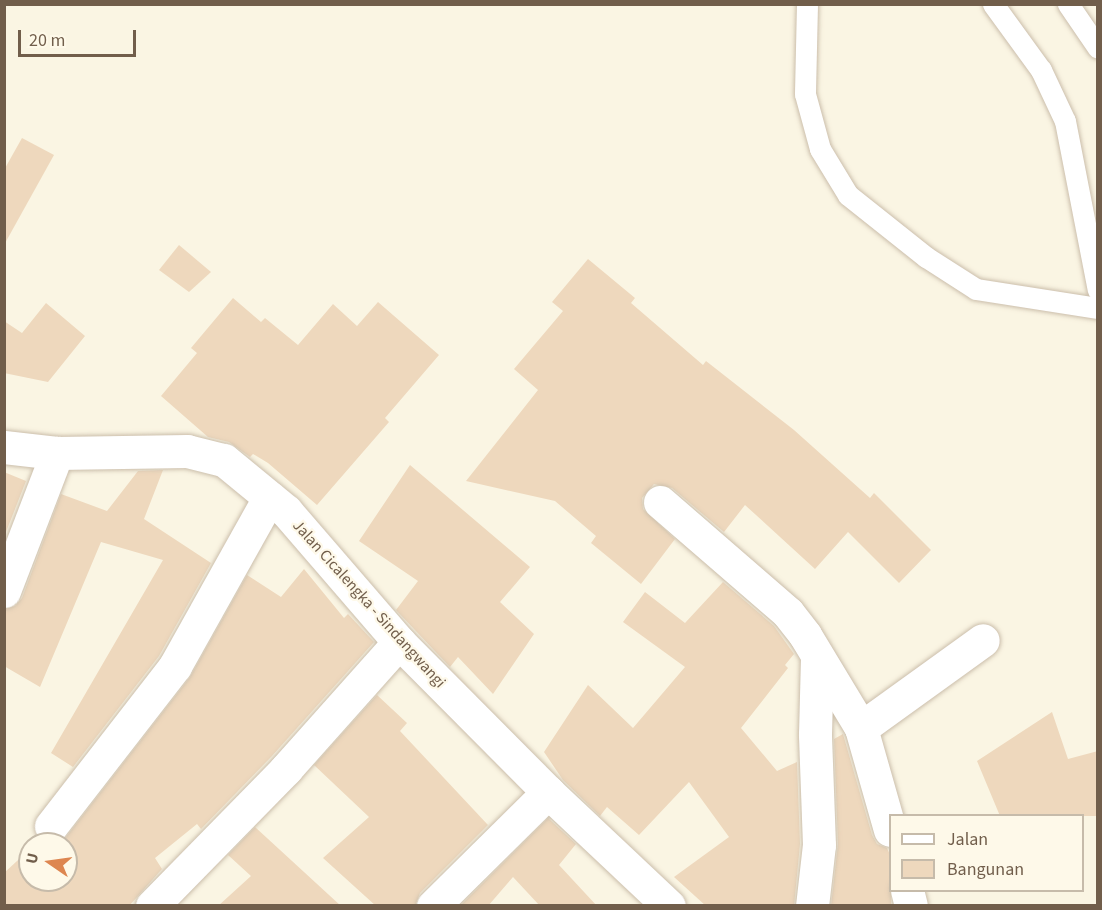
<!DOCTYPE html>
<style>
body{margin:0}
#map{position:relative;width:1102px;height:910px;overflow:hidden;background:#faf5e3;font-family:"Source Sans 3",sans-serif}
div>[style]{position:absolute}
.building>*{inset:0;background:#eed8bd}
.roads{filter:drop-shadow(0 0 2px #cbbeab) drop-shadow(0 0 2px #cbbeab)}
.service>*{height:21px;margin:-10.5px;padding:0 10.5px;transform-origin:10.5px;border-radius:10.5px;background:#fff}
.minor>*{height:33px;margin:-16.5px;padding:0 16.5px;transform-origin:16.5px;border-radius:16.5px;background:#fff}
span{translate:-50% -50%;white-space:nowrap;text-align:center;line-height:1.15;-webkit-text-stroke:4.5px #fef9e9;paint-order:stroke}
.street-label{font-size:16px;color:#715e4b}
.frame{position:absolute;inset:0;border:6px solid #715e4b;pointer-events:none}
.legend{position:absolute;left:889px;top:814px;width:195px;height:78px;box-sizing:border-box;background:#fef9e9;border:2px solid #c6bbaa;margin:0;padding:8px 10px;list-style:none;font-size:18px;color:#715e4b}
.legend li{display:flex;align-items:center;gap:12px;height:30px}
.legend b{width:30px;border:2px solid #c6bbaa}
.north{position:absolute;left:18px;top:832px;width:60px;height:60px;box-sizing:border-box;background:#fef9e9;border:2px solid #c6bbaa;border-radius:50%;rotate:283deg;font-size:16px;font-weight:700;line-height:24px;text-align:center;color:#715e4b}
.north::after{content:'';display:block;margin:auto;width:21px;height:27px;background:#dd8650;clip-path:polygon(50% 0,100% 100%,50% 72%,0 100%)}
.scale{position:absolute;left:18px;top:30px;width:118px;height:27px;box-sizing:border-box;border:3px solid #715e4b;border-top:0;padding-left:8px;font-size:18px;line-height:21px;white-space:nowrap;color:#715e4b;-webkit-text-stroke:4px #fef9e9;paint-order:stroke}
</style>
<div id="map">
<div class="building">
<div style="clip-path:polygon(22px 138px,54px 155px,4px 245px,4px 170px)"></div>
<div style="clip-path:polygon(179px 245px,211px 272px,189px 292px,159px 270px)"></div>
<div style="clip-path:polygon(588px 259px,635px 298px,631px 303px,703px 365px,706px 361px,794px 430px,870px 498px,874px 493px,931px 550px,899px 583px,848px 532px,815px 569px,745px 505px,724px 532px,672px 488px,654px 484px,642px 498px,643px 509px,675px 539px,641px 584px,591px 543px,596px 536px,555px 501px,466px 481px,538px 390px,514px 369px,563px 311px,552px 302px)"></div>
<div style="clip-path:polygon(233px 298px,261px 322px,265px 318px,298px 345px,333px 304px,357px 326px,378px 302px,439px 355px,385px 418px,389px 422px,317px 505px,268px 463px,253px 454px,250px 457px,229px 442px,208px 437px,161px 396px,197px 353px,191px 348px)"></div>
<div style="clip-path:polygon(46px 303px,85px 336px,48px 382px,4px 373px,4px 321px,22px 333px)"></div>
<div style="clip-path:polygon(410px 465px,530px 567px,500px 602px,534px 634px,493px 694px,458px 657px,450px 667px,396px 610px,418px 581px,359px 541px)"></div>
<div style="clip-path:polygon(163px 470px,144px 519px,211px 563px,159px 656px,73px 767px,51px 753px,163px 560px,101px 542px,40px 687px,4px 666px,4px 609px,15px 606px,22px 598px,61px 494px,107px 511px,138px 471px)"></div>
<div style="clip-path:polygon(4px 472px,26px 481px,4px 537px)"></div>
<div style="clip-path:polygon(304px 569px,344px 618px,348px 614px,374px 642px,272px 756px,201px 829px,197px 824px,155px 858px,162px 869px,129px 906px,4px 906px,4px 873px,30px 849px,30px 880px,66px 880px,66px 844px,54px 844px,66px 837px,190px 677px,247px 575px,281px 597px)"></div>
<div style="clip-path:polygon(723px 582px,774px 626px,794px 654px,785px 665px,788px 668px,741px 728px,777px 771px,797px 762px,800px 844px,794px 906px,706px 906px,674px 877px,729px 837px,689px 782px,639px 835px,607px 807px,600px 816px,563px 780px,544px 752px,588px 685px,633px 728px,685px 667px,623px 622px,645px 592px,685px 623px)"></div>
<div style="clip-path:polygon(377px 695px,407px 723px,400px 731px,488px 825px,420px 893px,415px 906px,376px 906px,323px 858px,369px 817px,314px 765px)"></div>
<div style="clip-path:polygon(1052px 712px,1068px 759px,1098px 751px,1098px 816px,1000px 816px,977px 761px)"></div>
<div style="clip-path:polygon(843px 734px,872px 835px,877px 844px,887px 848px,891px 857px,891px 906px,831px 906px,838px 844px,834px 739px)"></div>
<div style="clip-path:polygon(548px 818px,576px 844px,559px 865px,597px 906px,540px 906px,513px 877px,488px 906px,460px 906px)"></div>
<div style="clip-path:polygon(255px 827px,341px 906px,218px 906px,251px 876px,228px 855px)"></div>
</div>
<div class="roads">
<div class="service">
<div style="left:807px;top:4px;width:90px;rotate:91.3deg"></div>
<div style="left:805px;top:94px;width:57px;rotate:74.7deg"></div>
<div style="left:820px;top:149px;width:54px;rotate:58.7deg"></div>
<div style="left:848px;top:195px;width:100px;rotate:38.5deg"></div>
<div style="left:926px;top:257px;width:59px;rotate:32.6deg"></div>
<div style="left:976px;top:289px;width:123px;rotate:8.9deg"></div>
<div style="left:993px;top:4px;width:82px;rotate:54deg"></div>
<div style="left:1041px;top:70px;width:56px;rotate:64.8deg"></div>
<div style="left:1065px;top:121px;width:172px;rotate:79deg"></div>
<div style="left:1068px;top:4px;width:53px;rotate:55.7deg"></div>
</div>
<div class="minor">
<div style="left:4px;top:447px;width:53px;rotate:6.5deg"></div>
<div style="left:57px;top:453px;width:130px;rotate:-0.9deg"></div>
<div style="left:187px;top:451px;width:38px;rotate:14deg"></div>
<div style="left:224px;top:460px;width:80px;rotate:39.4deg"></div>
<div style="left:286px;top:511px;width:173px;rotate:49.2deg"></div>
<div style="left:399px;top:642px;width:211px;rotate:45.2deg"></div>
<div style="left:548px;top:792px;width:166px;rotate:43.3deg"></div>
<div style="left:660px;top:502px;width:169px;rotate:40.9deg"></div>
<div style="left:788px;top:613px;width:28px;rotate:52deg"></div>
<div style="left:805px;top:635px;width:109px;rotate:58.9deg"></div>
<div style="left:861px;top:728px;width:106px;rotate:74.1deg"></div>
<div style="left:4px;top:591px;width:148px;rotate:-69deg"></div>
<div style="left:861px;top:728px;width:150px;rotate:-35.8deg"></div>
<div style="left:51px;top:826px;width:202px;rotate:-52.2deg"></div>
<div style="left:175px;top:666px;width:193px;rotate:-60.8deg"></div>
<div style="left:907px;top:890px;width:16px;rotate:76deg"></div>
<div style="left:152px;top:906px;width:192px;rotate:-45.6deg"></div>
<div style="left:286px;top:769px;width:170px;rotate:-48.3deg"></div>
<div style="left:433px;top:906px;width:162px;rotate:-44.7deg"></div>
<div style="left:812px;top:906px;width:61px;rotate:-83.5deg"></div>
<div style="left:819px;top:845px;width:111px;rotate:-92.1deg"></div>
<div style="left:815px;top:734px;width:78px;rotate:-88.5deg"></div>
</div>
</div>
<div class="street-label">
<span style="left:369px;top:604px;rotate:48deg">Jalan Cicalengka - Sindangwangi</span>
</div>
<div class="frame"></div>
<ul class="legend">
<li><b style="height:8px;background:#fff"></b>Jalan</li>
<li><b style="height:16px;background:#eed8bd"></b>Bangunan</li>
</ul>
<div class="north">U</div>
<div class="scale">20 m</div>
</div>
